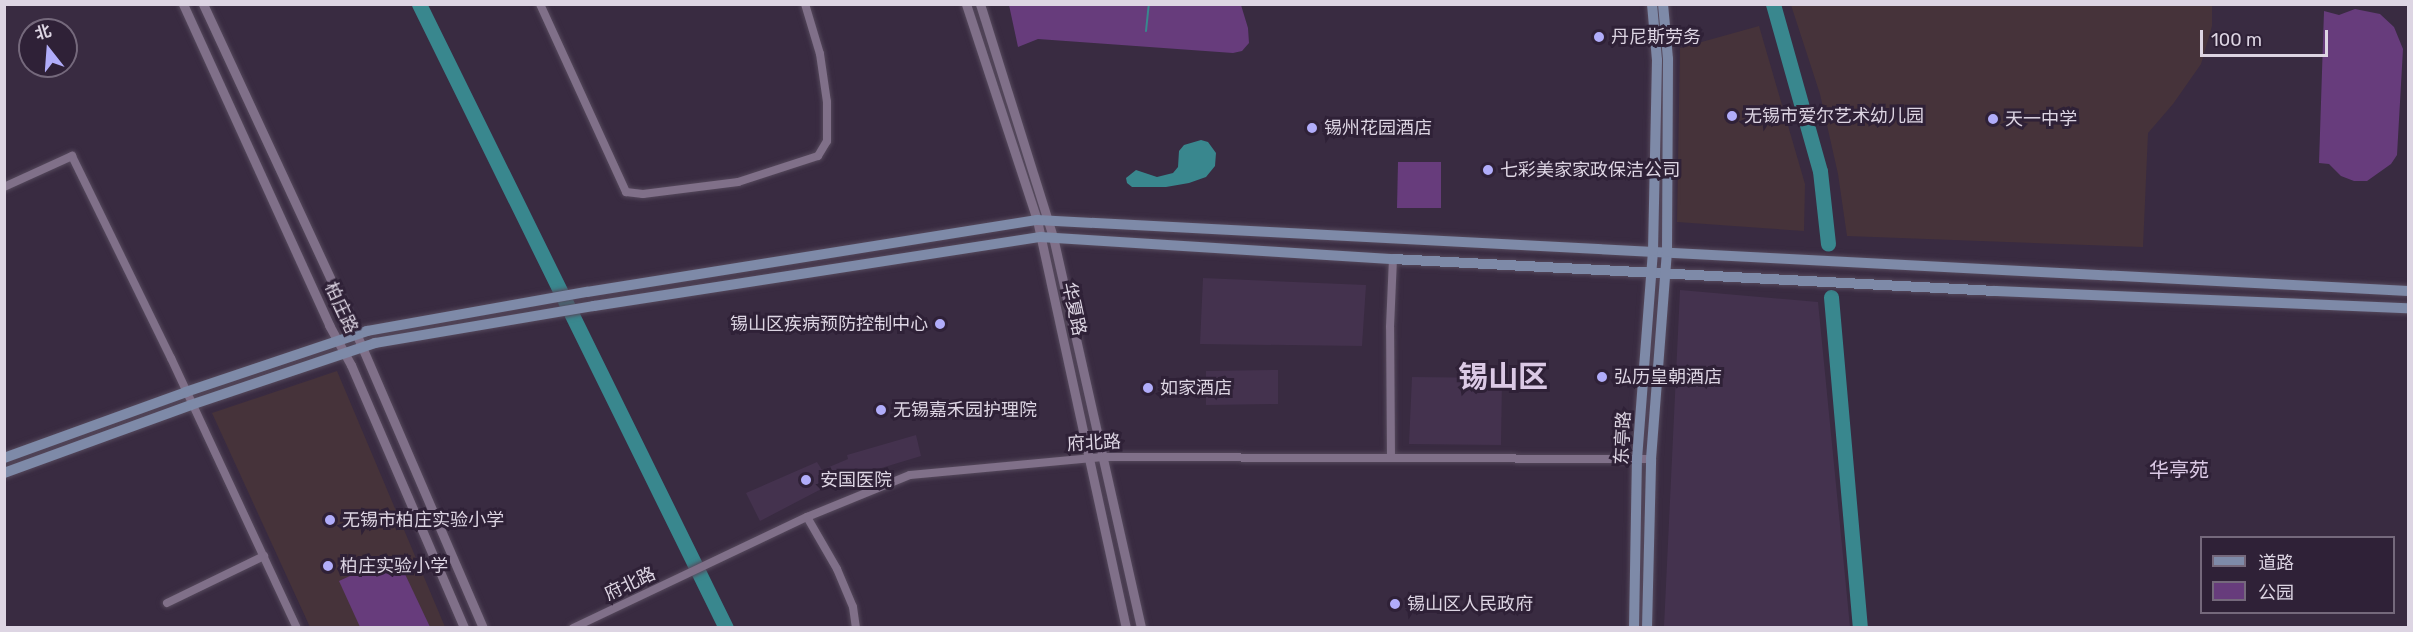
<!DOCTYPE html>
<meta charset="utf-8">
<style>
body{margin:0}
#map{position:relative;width:2413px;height:632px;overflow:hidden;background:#392b41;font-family:Rubik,"Noto Sans SC",sans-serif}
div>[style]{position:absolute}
.built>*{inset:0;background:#44324e}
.education>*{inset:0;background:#46333a}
.green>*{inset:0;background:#673c7c}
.water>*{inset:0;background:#39878e}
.stream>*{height:2px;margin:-1px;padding:0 1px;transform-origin:1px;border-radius:1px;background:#39878e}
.river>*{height:15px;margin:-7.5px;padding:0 7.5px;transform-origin:7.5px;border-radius:7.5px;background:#39878e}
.roads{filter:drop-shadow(0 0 2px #55495c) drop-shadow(0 0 2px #55495c)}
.minor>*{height:8px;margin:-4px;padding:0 4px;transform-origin:4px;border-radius:4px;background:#807089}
.tertiary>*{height:9px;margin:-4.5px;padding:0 4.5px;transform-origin:4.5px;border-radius:4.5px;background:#807089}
.secondary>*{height:10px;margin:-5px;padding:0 5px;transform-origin:5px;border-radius:5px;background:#7e8aa8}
.dots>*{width:16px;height:16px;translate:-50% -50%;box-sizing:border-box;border:3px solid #2f2137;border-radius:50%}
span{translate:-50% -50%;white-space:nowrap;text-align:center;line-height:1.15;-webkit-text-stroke:6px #2f2137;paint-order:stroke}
.poi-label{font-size:18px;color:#ddd5e3}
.left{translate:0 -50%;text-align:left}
.right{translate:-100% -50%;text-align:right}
.street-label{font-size:18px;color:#ddd5e3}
.neighbourhood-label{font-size:20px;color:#dbc9e5}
.town-label{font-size:30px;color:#dbc9e5;font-weight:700}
.frame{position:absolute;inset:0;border:6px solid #ddd5e3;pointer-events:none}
.legend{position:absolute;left:2200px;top:536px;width:195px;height:78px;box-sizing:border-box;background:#2f2137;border:2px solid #75697c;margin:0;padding:8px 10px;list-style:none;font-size:18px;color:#ddd5e3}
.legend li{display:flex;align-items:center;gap:12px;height:30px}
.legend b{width:30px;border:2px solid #75697c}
.north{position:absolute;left:18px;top:18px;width:60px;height:60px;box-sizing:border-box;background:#2f2137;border:2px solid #75697c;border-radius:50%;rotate:343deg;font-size:16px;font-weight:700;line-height:24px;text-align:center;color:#ddd5e3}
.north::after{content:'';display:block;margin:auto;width:21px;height:27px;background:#b1adfa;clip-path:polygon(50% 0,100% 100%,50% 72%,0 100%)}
.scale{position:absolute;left:2200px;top:30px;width:128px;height:27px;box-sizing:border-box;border:3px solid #ddd5e3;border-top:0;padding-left:8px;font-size:18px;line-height:21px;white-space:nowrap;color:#ddd5e3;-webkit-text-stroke:4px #2f2137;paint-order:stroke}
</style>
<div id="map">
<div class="built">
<div style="clip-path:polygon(1203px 278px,1366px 285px,1362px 346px,1200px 344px)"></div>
<div style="clip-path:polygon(1680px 290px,1818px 302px,1850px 627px,1664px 627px)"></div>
<div style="clip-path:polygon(1278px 370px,1278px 404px,1206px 405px,1206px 371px)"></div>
<div style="clip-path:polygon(1412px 377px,1502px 378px,1501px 445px,1409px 444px)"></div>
<div style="clip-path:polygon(916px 435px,921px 456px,855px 476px,852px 473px,760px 521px,746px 493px,817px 462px,822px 470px,848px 459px,847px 455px)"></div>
</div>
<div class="education">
<div style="clip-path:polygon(1791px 5px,2212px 5px,2212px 26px,2201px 64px,2173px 104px,2148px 133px,2143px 247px,1847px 236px,1838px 174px,1820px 94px)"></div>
<div style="clip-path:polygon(1759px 26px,1805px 184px,1804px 231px,1677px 222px,1680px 48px)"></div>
<div style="clip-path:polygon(337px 371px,445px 627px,310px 627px,212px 413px)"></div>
</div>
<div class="green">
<div style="clip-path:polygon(1009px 5px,1241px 5px,1248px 28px,1249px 43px,1242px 51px,1233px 53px,1038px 39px,1018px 47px)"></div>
<div style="clip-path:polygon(2355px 9px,2380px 14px,2394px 27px,2403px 49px,2397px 155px,2391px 164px,2367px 181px,2354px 181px,2341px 176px,2329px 164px,2319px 163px,2324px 11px,2339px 15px)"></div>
<div style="clip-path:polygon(1398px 162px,1441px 162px,1441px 208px,1397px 208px)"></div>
<div style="clip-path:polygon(396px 555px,430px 627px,360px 627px,339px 581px)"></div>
</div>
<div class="water">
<div style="clip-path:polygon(1201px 140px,1208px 142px,1216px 153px,1215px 166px,1206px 177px,1189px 183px,1166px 187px,1132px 187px,1127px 183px,1126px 178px,1136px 170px,1157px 177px,1173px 173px,1178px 167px,1179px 151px,1184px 145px)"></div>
</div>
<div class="stream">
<div style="left:1146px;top:31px;width:27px;rotate:-84deg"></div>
</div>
<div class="river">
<div style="left:419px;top:4px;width:695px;rotate:63.8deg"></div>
<div style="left:1773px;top:4px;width:173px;rotate:74.3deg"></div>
<div style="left:1820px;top:171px;width:73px;rotate:83.7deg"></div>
<div style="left:1831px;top:297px;width:332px;rotate:85deg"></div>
</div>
<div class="roads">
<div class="minor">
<div style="left:540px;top:4px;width:207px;rotate:65.4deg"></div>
<div style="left:626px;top:192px;width:17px;rotate:7deg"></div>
<div style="left:643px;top:194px;width:96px;rotate:-7.2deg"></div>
<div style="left:738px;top:182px;width:84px;rotate:-18deg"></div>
<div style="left:818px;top:156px;width:17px;rotate:-59deg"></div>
<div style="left:827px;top:141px;width:39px;rotate:-90deg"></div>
<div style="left:827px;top:102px;width:49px;rotate:-98.3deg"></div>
<div style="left:820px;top:54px;width:52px;rotate:-106.7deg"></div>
<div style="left:4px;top:187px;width:75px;rotate:-24.5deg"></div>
<div style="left:72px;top:156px;width:225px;rotate:63.9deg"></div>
<div style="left:171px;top:358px;width:298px;rotate:65deg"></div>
<div style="left:1391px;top:458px;width:131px;rotate:-90.4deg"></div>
<div style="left:1390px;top:327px;width:68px;rotate:-87.5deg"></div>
<div style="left:807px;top:517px;width:60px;rotate:60deg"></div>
<div style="left:837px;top:569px;width:41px;rotate:67.2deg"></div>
<div style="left:853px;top:607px;width:21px;rotate:82deg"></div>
<div style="left:167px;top:603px;width:108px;rotate:-25.9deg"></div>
<div style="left:573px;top:628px;width:259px;rotate:-25.4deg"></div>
<div style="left:807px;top:517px;width:111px;rotate:-22.2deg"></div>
<div style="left:910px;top:475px;width:194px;rotate:-5.3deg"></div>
<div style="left:1103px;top:457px;width:548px;rotate:0.21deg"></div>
</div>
<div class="tertiary">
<div style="left:183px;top:4px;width:353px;rotate:65.5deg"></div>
<div style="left:329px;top:325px;width:46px;rotate:61.2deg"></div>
<div style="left:351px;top:365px;width:286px;rotate:66.7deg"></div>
<div style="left:203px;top:4px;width:378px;rotate:65.1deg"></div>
<div style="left:362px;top:347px;width:306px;rotate:66.7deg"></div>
<div style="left:966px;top:4px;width:227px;rotate:71.8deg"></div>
<div style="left:1037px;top:220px;width:418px;rotate:77.7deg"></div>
<div style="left:980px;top:4px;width:244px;rotate:72.6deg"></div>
<div style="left:1053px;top:237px;width:401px;rotate:77.3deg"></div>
</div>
<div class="secondary">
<div style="left:4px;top:458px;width:194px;rotate:-19.9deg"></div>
<div style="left:186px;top:392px;width:191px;rotate:-18.6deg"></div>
<div style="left:367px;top:331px;width:223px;rotate:-10.1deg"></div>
<div style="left:587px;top:292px;width:456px;rotate:-9.1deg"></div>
<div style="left:1037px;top:220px;width:1373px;rotate:2.96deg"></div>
<div style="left:4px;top:473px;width:199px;rotate:-20deg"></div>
<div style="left:191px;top:405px;width:194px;rotate:-18.6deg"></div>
<div style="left:375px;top:343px;width:222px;rotate:-9.6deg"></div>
<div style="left:594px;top:306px;width:452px;rotate:-8.8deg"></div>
<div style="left:1041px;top:237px;width:353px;rotate:3.6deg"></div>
<div style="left:1393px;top:259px;width:603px;rotate:3.04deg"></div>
<div style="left:1995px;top:291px;width:413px;rotate:2.4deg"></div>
<div style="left:1634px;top:628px;width:169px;rotate:-89deg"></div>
<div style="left:1637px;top:459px;width:209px;rotate:-85.6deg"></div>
<div style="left:1653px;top:251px;width:191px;rotate:-88.8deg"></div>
<div style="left:1657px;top:60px;width:56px;rotate:-95.1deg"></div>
<div style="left:1647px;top:628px;width:169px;rotate:-88.6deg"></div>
<div style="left:1651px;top:459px;width:208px;rotate:-85.6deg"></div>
<div style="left:1667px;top:252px;width:193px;rotate:-89.7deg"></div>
<div style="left:1668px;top:59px;width:55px;rotate:-95.2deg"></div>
</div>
</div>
<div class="dots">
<div style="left:1599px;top:37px;background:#b1adfa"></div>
<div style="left:1732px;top:116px;background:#b1adfa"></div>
<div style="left:1993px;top:119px;background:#b1adfa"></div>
<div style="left:1312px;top:128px;background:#b1adfa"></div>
<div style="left:1488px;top:170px;background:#b1adfa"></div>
<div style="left:940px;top:324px;background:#b1adfa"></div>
<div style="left:1602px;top:377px;background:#b1adfa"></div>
<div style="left:1148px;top:388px;background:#b1adfa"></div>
<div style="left:881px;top:410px;background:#b1adfa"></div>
<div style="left:806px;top:480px;background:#b1adfa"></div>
<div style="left:330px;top:520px;background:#b1adfa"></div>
<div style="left:328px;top:566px;background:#b1adfa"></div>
<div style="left:1395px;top:604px;background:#b1adfa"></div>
</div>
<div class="poi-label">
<span class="left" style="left:1611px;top:37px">丹尼斯劳务</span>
<span class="left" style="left:1744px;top:116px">无锡市爱尔艺术幼儿园</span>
<span class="left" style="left:2005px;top:119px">天一中学</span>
<span class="left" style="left:1324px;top:128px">锡州花园酒店</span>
<span class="left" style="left:1500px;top:170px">七彩美家家政保洁公司</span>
<span class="right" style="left:928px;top:324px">锡山区疾病预防控制中心</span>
<span class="left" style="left:1614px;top:377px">弘历皇朝酒店</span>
<span class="left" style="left:1160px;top:388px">如家酒店</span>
<span class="left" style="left:893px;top:410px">无锡嘉禾园护理院</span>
<span class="left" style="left:820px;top:480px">安国医院</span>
<span class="left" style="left:342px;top:520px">无锡市柏庄实验小学</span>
<span class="left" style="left:340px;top:566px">柏庄实验小学</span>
<span class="left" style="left:1407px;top:604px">锡山区人民政府</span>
</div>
<div class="street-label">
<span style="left:341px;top:308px;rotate:65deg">柏庄路</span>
<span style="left:1074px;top:309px;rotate:78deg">华夏路</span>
<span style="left:1623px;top:438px;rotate:-87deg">东亭路</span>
<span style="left:1094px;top:443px;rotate:-3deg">府北路</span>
<span style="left:630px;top:584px;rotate:-25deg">府北路</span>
</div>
<div class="neighbourhood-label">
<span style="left:2179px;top:470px">华亭苑</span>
</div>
<div class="town-label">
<span style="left:1503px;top:377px">锡山区</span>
</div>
<div class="frame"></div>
<ul class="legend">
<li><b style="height:8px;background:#7e8aa8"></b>道路</li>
<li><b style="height:16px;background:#673c7c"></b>公园</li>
</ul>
<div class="north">北</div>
<div class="scale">100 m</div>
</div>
